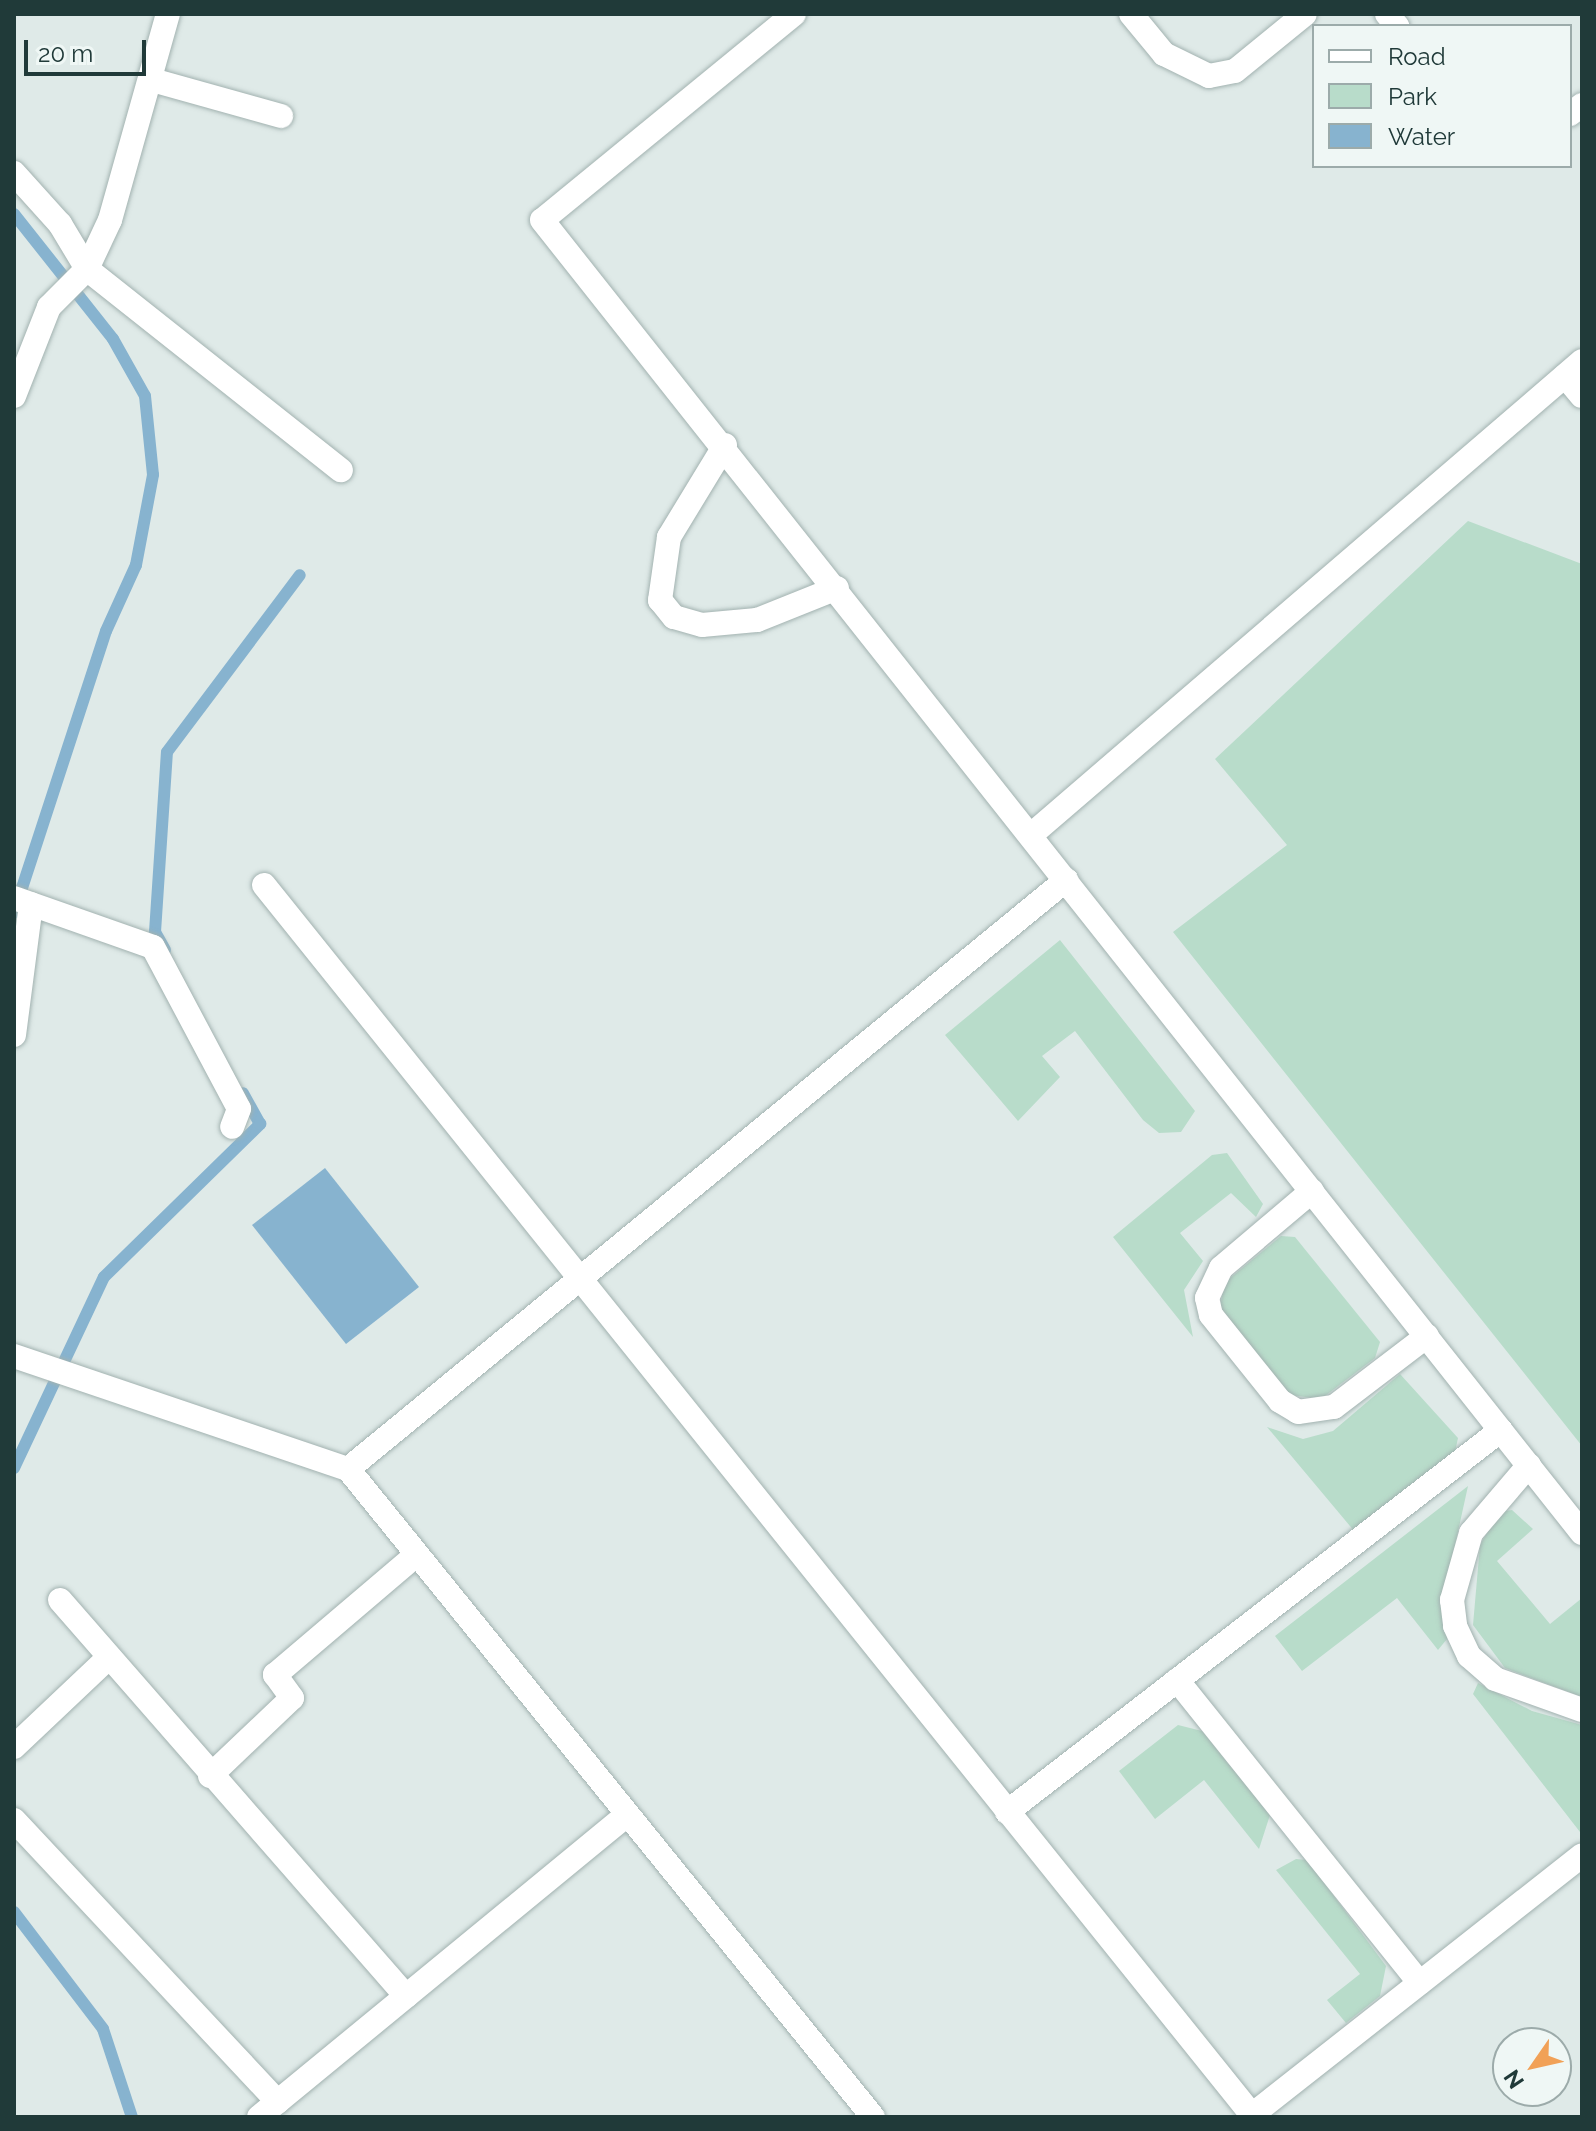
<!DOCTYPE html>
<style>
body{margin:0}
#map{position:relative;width:1596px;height:2131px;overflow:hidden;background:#dfeae8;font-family:Raleway,sans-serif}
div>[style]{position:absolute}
.green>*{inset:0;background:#b8dcca}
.water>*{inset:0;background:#87b3cf}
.stream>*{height:12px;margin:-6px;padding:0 6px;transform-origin:6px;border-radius:6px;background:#87b3cf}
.roads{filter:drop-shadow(0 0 2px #a2b2b0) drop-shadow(0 0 2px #a2b2b0)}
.minor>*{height:24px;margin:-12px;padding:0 12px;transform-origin:12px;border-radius:12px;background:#fff}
span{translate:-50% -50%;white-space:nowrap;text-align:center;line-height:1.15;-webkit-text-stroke:8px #eff7f5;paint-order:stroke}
.frame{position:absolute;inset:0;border:16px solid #203a39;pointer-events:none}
.legend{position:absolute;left:1312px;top:24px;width:260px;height:144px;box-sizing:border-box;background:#eff7f5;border:2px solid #9cabaa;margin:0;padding:10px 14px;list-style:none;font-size:24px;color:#203a39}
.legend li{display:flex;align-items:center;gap:16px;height:40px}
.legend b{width:40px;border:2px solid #9cabaa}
.north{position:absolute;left:1492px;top:2027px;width:80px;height:80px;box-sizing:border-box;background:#eff7f5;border:2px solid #9cabaa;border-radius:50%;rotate:236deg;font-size:22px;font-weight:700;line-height:32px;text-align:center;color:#203a39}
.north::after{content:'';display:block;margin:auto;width:28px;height:36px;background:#f1a157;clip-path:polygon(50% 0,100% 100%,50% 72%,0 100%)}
.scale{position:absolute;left:24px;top:40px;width:122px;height:36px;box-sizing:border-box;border:4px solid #203a39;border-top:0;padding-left:10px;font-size:24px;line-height:28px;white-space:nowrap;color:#203a39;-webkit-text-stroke:6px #eff7f5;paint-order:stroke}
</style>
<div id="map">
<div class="green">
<div style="clip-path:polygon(1468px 521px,1582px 564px,1582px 1446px,1173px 932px,1287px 845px,1215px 759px)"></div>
<div style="clip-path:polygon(1060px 940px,1195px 1111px,1181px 1132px,1159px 1133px,1143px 1120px,1075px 1031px,1042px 1056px,1060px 1077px,1018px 1121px,945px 1035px)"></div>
<div style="clip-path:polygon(1227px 1153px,1263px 1204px,1256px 1217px,1231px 1193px,1180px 1233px,1203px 1261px,1184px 1290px,1193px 1337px,1113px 1237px,1212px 1155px)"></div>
<div style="clip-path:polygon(1281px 1236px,1295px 1237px,1380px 1342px,1375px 1358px,1321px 1399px,1290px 1395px,1220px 1309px,1224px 1283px)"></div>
<div style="clip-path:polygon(1400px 1374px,1458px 1438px,1455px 1452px,1355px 1532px,1267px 1427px,1303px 1439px,1333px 1431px)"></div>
<div style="clip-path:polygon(1468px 1486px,1450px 1568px,1447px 1639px,1438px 1650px,1397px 1598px,1302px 1671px,1275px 1636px)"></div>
<div style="clip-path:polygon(1512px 1510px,1533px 1529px,1497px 1561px,1550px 1624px,1582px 1598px,1582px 1697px,1505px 1668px,1473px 1625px,1480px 1545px,1499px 1512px)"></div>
<div style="clip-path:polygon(1478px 1683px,1532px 1711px,1582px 1725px,1580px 1832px,1473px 1694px)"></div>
<div style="clip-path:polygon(1178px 1725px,1202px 1731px,1270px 1815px,1259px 1849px,1204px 1780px,1155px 1819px,1119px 1771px)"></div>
<div style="clip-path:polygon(1296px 1859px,1307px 1860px,1386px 1966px,1380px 1996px,1346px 2023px,1327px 2000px,1360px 1974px,1276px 1870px)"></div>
</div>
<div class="water">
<div style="clip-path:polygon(325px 1168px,419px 1287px,346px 1344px,252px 1225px)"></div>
</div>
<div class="stream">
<div style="left:14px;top:214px;width:159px;rotate:51.6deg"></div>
<div style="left:113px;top:339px;width:65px;rotate:60.7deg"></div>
<div style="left:145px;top:396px;width:79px;rotate:84.2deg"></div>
<div style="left:153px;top:475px;width:92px;rotate:100.7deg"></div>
<div style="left:136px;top:565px;width:72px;rotate:114.4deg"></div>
<div style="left:106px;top:631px;width:296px;rotate:108.1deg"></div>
<div style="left:165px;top:950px;width:21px;rotate:-119deg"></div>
<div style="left:155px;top:932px;width:180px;rotate:-86.2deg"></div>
<div style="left:167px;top:752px;width:221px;rotate:-53.1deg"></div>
<div style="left:14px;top:1468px;width:211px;rotate:-64.8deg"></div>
<div style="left:104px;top:1277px;width:219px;rotate:-44.4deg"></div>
<div style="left:260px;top:1124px;width:35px;rotate:-119deg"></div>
<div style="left:14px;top:1912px;width:147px;rotate:52.7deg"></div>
<div style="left:103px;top:2029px;width:93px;rotate:71.8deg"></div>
</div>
<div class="roads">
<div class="minor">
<div style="left:794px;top:14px;width:325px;rotate:140.7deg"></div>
<div style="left:542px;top:220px;width:1675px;rotate:51.62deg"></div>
<div style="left:1131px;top:14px;width:52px;rotate:50.5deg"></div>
<div style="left:1164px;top:54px;width:50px;rotate:26.1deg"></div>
<div style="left:1209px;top:76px;width:26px;rotate:-11deg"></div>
<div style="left:1235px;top:71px;width:90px;rotate:-39.2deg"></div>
<div style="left:1387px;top:14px;width:16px;rotate:50deg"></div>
<div style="left:152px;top:80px;width:134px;rotate:15.6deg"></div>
<div style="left:1570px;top:114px;width:15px;rotate:-37deg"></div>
<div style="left:14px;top:173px;width:69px;rotate:48deg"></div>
<div style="left:60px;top:224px;width:52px;rotate:59deg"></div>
<div style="left:87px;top:269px;width:324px;rotate:38.4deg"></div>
<div style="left:1565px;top:376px;width:26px;rotate:50deg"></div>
<div style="left:14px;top:396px;width:96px;rotate:-68.5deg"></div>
<div style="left:49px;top:307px;width:54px;rotate:-45deg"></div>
<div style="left:87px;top:269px;width:54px;rotate:-64.9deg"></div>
<div style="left:110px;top:220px;width:214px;rotate:-74.3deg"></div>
<div style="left:725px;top:445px;width:108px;rotate:121.3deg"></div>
<div style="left:669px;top:537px;width:64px;rotate:98.1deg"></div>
<div style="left:660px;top:600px;width:22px;rotate:51deg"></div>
<div style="left:674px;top:617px;width:29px;rotate:16deg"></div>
<div style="left:702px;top:625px;width:55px;rotate:-5.2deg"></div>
<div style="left:757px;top:620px;width:86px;rotate:-21.8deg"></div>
<div style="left:1031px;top:835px;width:727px;rotate:-40.7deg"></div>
<div style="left:264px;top:885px;width:1578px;rotate:51.23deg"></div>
<div style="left:1252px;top:2115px;width:420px;rotate:-38.2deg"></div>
<div style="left:14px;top:898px;width:147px;rotate:19.4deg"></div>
<div style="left:153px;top:947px;width:183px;rotate:62deg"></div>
<div style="left:239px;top:1109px;width:19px;rotate:111deg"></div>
<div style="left:14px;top:1035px;width:132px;rotate:-82.6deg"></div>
<div style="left:1312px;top:1191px;width:119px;rotate:139.8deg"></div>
<div style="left:1221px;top:1268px;width:33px;rotate:115deg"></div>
<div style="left:1207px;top:1298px;width:17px;rotate:77deg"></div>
<div style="left:1211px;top:1315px;width:110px;rotate:51.3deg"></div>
<div style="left:1280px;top:1401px;width:21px;rotate:31deg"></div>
<div style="left:1298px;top:1412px;width:36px;rotate:-8deg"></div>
<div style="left:1334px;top:1407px;width:117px;rotate:-37.4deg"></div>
<div style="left:14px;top:1356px;width:353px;rotate:18.7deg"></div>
<div style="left:348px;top:1469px;width:834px;rotate:50.99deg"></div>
<div style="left:1529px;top:1465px;width:89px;rotate:130.5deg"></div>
<div style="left:1471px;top:1533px;width:70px;rotate:105.8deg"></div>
<div style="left:1452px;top:1600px;width:26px;rotate:83deg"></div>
<div style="left:1455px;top:1626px;width:33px;rotate:65deg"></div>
<div style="left:1469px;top:1656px;width:35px;rotate:41deg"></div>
<div style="left:1495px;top:1679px;width:92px;rotate:19.6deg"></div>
<div style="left:348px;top:1469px;width:929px;rotate:-39.36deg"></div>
<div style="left:60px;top:1600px;width:526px;rotate:48.86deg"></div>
<div style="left:1177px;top:1680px;width:388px;rotate:51.3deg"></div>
<div style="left:14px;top:1747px;width:127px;rotate:-43.4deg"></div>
<div style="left:210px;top:1776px;width:113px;rotate:-43.6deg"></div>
<div style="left:292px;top:1698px;width:29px;rotate:-126deg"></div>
<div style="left:275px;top:1675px;width:185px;rotate:-40.4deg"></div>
<div style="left:1007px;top:1812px;width:624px;rotate:-37.71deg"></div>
<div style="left:14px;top:1820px;width:386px;rotate:46.9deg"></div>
<div style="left:259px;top:2117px;width:474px;rotate:-39.4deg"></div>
</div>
</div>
<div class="frame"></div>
<ul class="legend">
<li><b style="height:10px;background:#fff"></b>Road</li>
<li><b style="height:22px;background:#b8dcca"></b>Park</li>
<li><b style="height:22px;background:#87b3cf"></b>Water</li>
</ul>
<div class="north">N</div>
<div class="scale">20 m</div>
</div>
